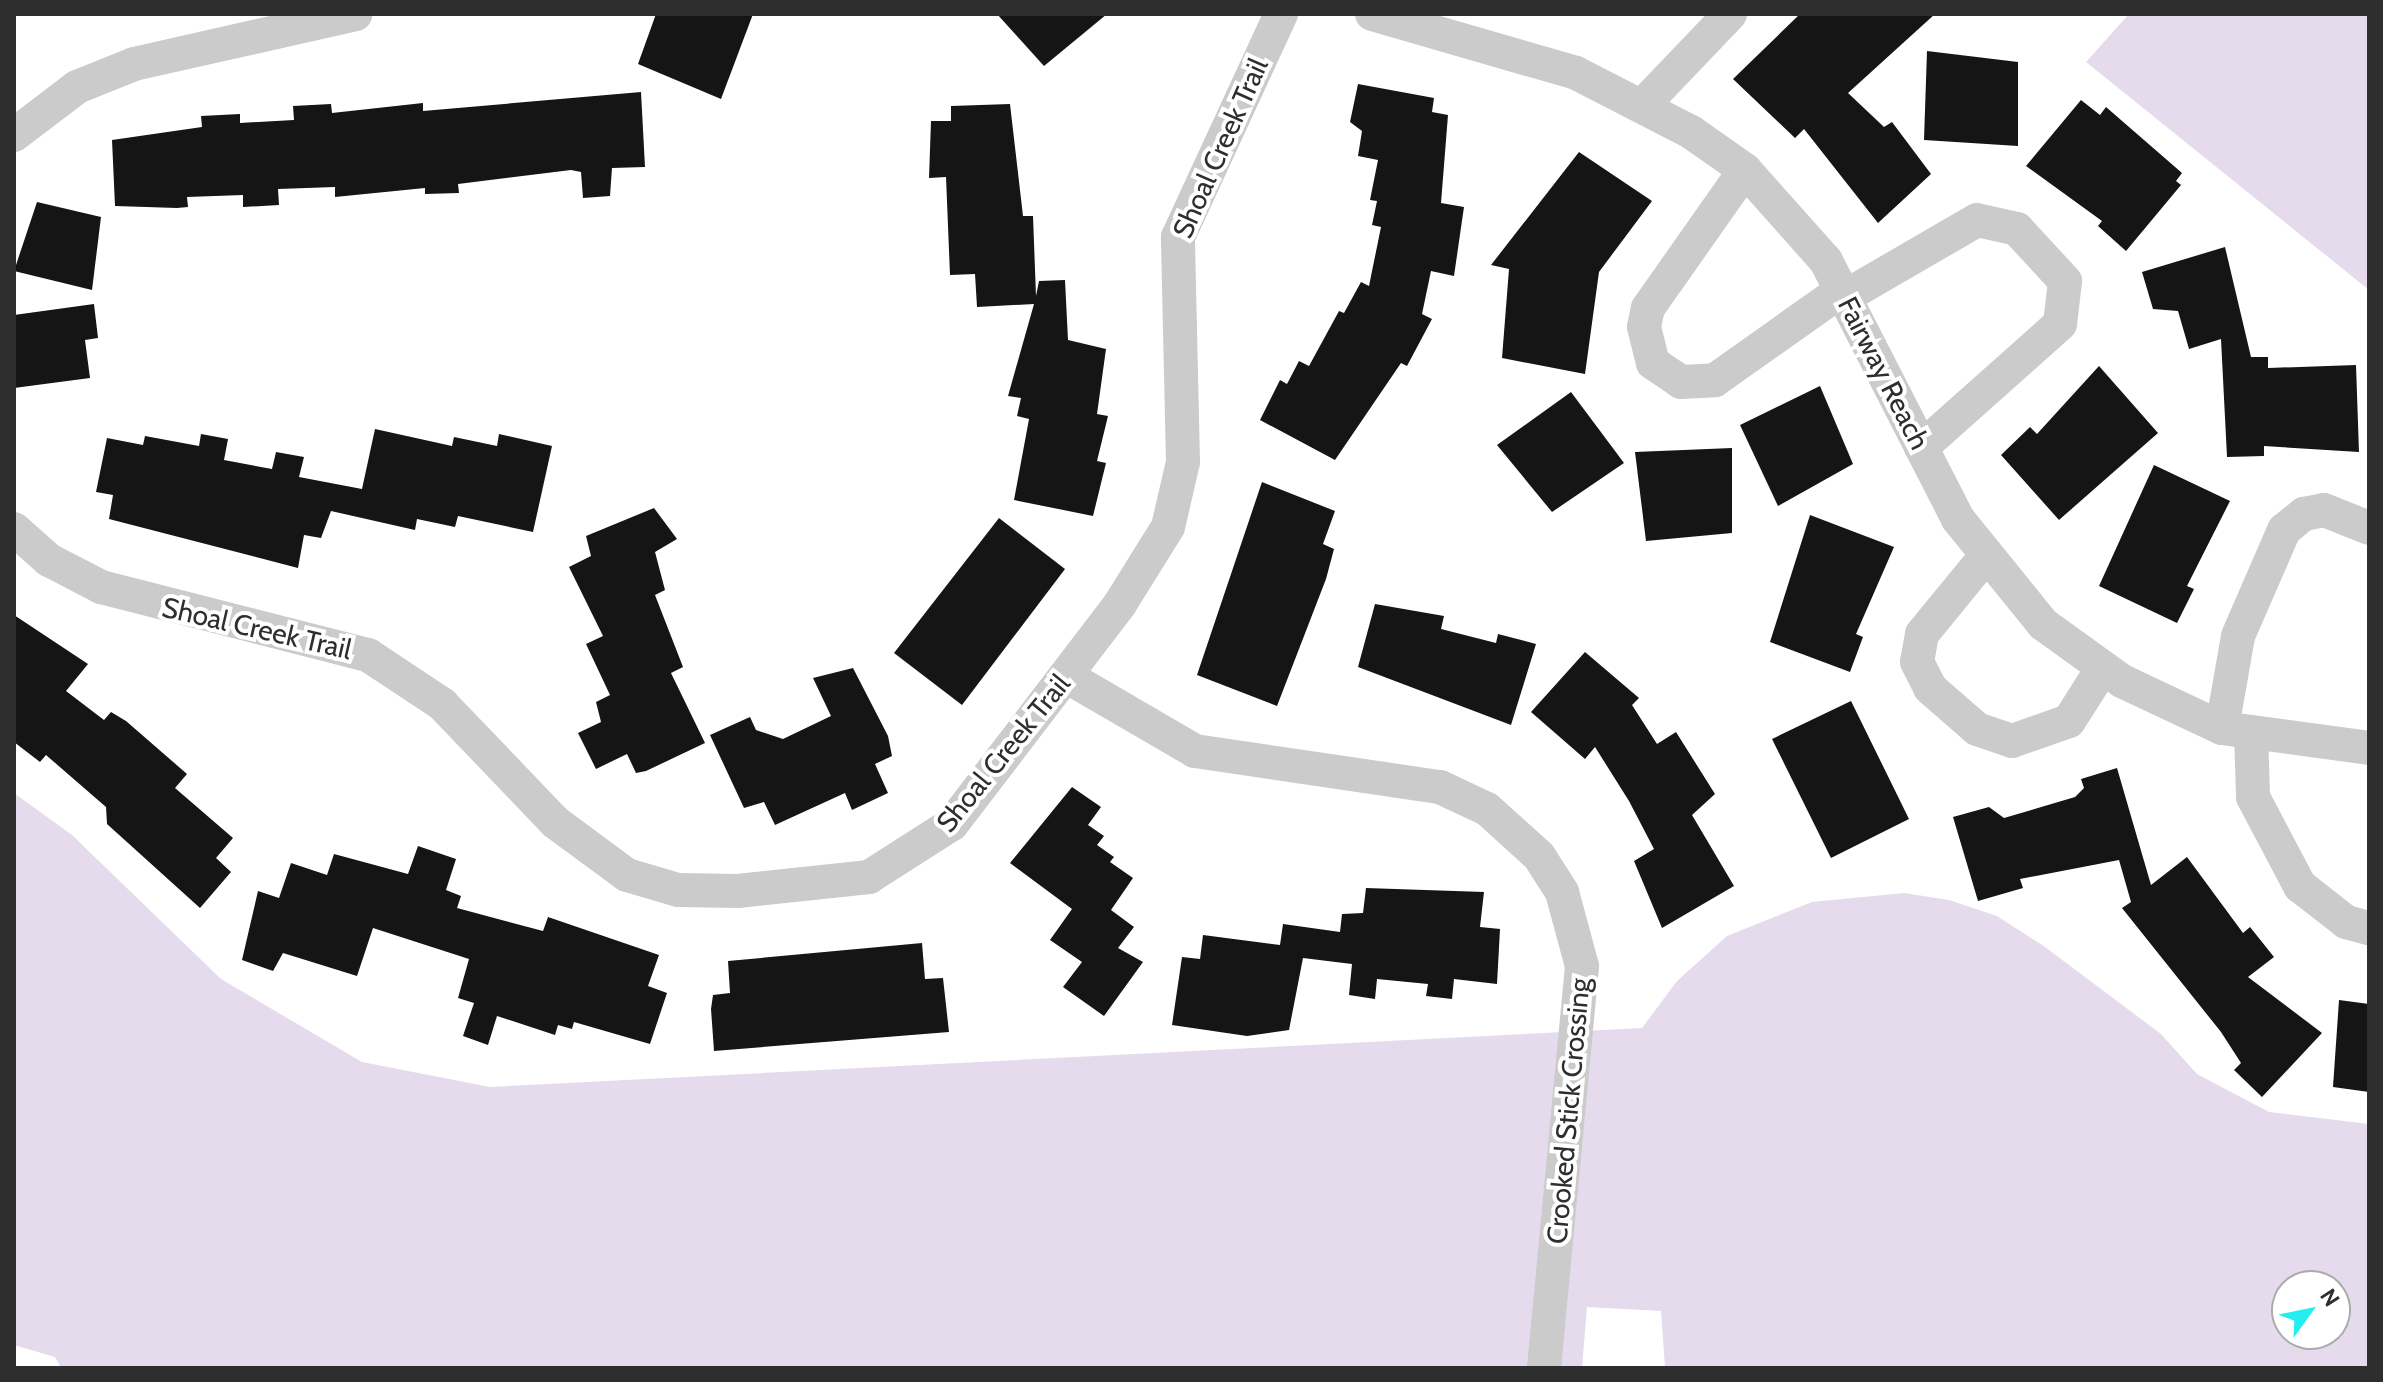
<!DOCTYPE html>
<style>
body{margin:0}
#map{position:relative;width:2383px;height:1382px;overflow:hidden;background:#fff;font-family:Cabin,sans-serif}
div>[style]{position:absolute}
.green>*{inset:0;background:#e5dbed}
.building>*{inset:0;background:#151515}
.minor>*{height:34px;margin:-17px;padding:0 17px;transform-origin:17px;border-radius:17px;background:#cbcbcb}
span{translate:-50% -50%;white-space:nowrap;text-align:center;line-height:1.15;-webkit-text-stroke:8px #fff;paint-order:stroke}
.street-label{font-size:28px;color:#2e2e2e}
.frame{position:absolute;inset:0;border:16px solid #2e2e2e;pointer-events:none}
.north{position:absolute;left:2271px;top:1270px;width:80px;height:80px;box-sizing:border-box;background:#fff;border:2px solid #ababab;border-radius:50%;rotate:57deg;font-size:22px;font-weight:700;line-height:32px;text-align:center;color:#2e2e2e}
.north::after{content:'';display:block;margin:auto;width:28px;height:36px;background:#26eef0;clip-path:polygon(50% 0,100% 100%,50% 72%,0 100%)}
</style>
<div id="map">
<div class="green">
<div style="clip-path:polygon(2129px 14px,2369px 14px,2369px 290px,2086px 62px)"></div>
<div style="clip-path:polygon(evenodd,14px 793px,72px 835px,221px 979px,362px 1062px,490px 1087px,1642px 1028px,1677px 981px,1727px 936px,1812px 902px,1904px 893px,1949px 900px,1997px 916px,2045px 947px,2161px 1034px,2197px 1074px,2269px 1112px,2369px 1124px,2369px 1368px,1665px 1368px,1661px 1311px,1587px 1307px,1582px 1368px,61px 1368px,55px 1357px,14px 1345px,14px 793px,2287px 1286px,2335px 1286px,2335px 1334px,2287px 1334px,2287px 1286px)"></div>
</div>
<div class="building">
<div style="clip-path:polygon(656px 14px,753px 14px,721px 99px,638px 64px)"></div>
<div style="clip-path:polygon(997px 14px,1107px 14px,1044px 66px)"></div>
<div style="clip-path:polygon(1800px 14px,1935px 14px,1848px 93px,1884px 127px,1892px 122px,1931px 174px,1878px 223px,1804px 129px,1795px 138px,1733px 79px)"></div>
<div style="clip-path:polygon(1927px 51px,2018px 62px,2018px 146px,1924px 140px)"></div>
<div style="clip-path:polygon(1358px 84px,1434px 98px,1432px 112px,1448px 115px,1441px 203px,1464px 207px,1454px 276px,1431px 271px,1422px 314px,1432px 319px,1407px 366px,1401px 363px,1335px 460px,1260px 420px,1280px 380px,1287px 384px,1299px 361px,1309px 366px,1339px 311px,1344px 313px,1361px 282px,1369px 286px,1381px 227px,1372px 225px,1377px 201px,1370px 200px,1378px 160px,1358px 156px,1362px 131px,1350px 122px)"></div>
<div style="clip-path:polygon(641px 92px,645px 167px,612px 168px,610px 196px,583px 198px,581px 172px,571px 170px,458px 184px,459px 193px,425px 194px,425px 188px,335px 197px,335px 187px,278px 189px,279px 205px,243px 207px,243px 195px,187px 197px,188px 207px,177px 208px,115px 206px,112px 140px,202px 127px,201px 116px,240px 114px,240px 123px,294px 120px,293px 106px,331px 104px,332px 113px,423px 103px,423px 111px)"></div>
<div style="clip-path:polygon(2081px 100px,2100px 115px,2106px 107px,2182px 173px,2176px 181px,2181px 185px,2126px 251px,2098px 226px,2102px 221px,2026px 166px)"></div>
<div style="clip-path:polygon(1010px 104px,1023px 216px,1033px 216px,1036px 296px,1039px 281px,1065px 280px,1068px 340px,1106px 349px,1097px 414px,1108px 416px,1097px 461px,1106px 463px,1093px 516px,1014px 500px,1029px 419px,1017px 416px,1021px 398px,1008px 396px,1034px 304px,977px 307px,975px 274px,950px 275px,946px 177px,929px 178px,931px 121px,951px 121px,951px 106px)"></div>
<div style="clip-path:polygon(1579px 152px,1652px 201px,1599px 272px,1585px 374px,1502px 358px,1509px 269px,1491px 265px)"></div>
<div style="clip-path:polygon(37px 202px,101px 217px,92px 290px,14px 271px)"></div>
<div style="clip-path:polygon(2225px 247px,2251px 357px,2268px 357px,2268px 368px,2356px 365px,2359px 452px,2264px 446px,2264px 456px,2227px 457px,2221px 339px,2189px 349px,2178px 311px,2153px 309px,2142px 272px)"></div>
<div style="clip-path:polygon(94px 304px,98px 338px,85px 340px,90px 378px,14px 388px,14px 315px)"></div>
<div style="clip-path:polygon(2099px 366px,2158px 433px,2059px 520px,2001px 455px,2030px 427px,2037px 434px)"></div>
<div style="clip-path:polygon(1820px 386px,1853px 464px,1778px 506px,1740px 425px)"></div>
<div style="clip-path:polygon(1571px 392px,1624px 463px,1552px 512px,1497px 445px)"></div>
<div style="clip-path:polygon(375px 429px,452px 446px,454px 437px,497px 446px,499px 434px,552px 446px,533px 532px,458px 516px,455px 527px,417px 519px,415px 530px,331px 511px,321px 538px,304px 535px,298px 568px,109px 519px,113px 495px,96px 492px,107px 438px,143px 445px,145px 436px,199px 446px,201px 434px,228px 439px,224px 460px,272px 469px,276px 452px,304px 457px,299px 477px,362px 489px)"></div>
<div style="clip-path:polygon(1732px 448px,1732px 533px,1646px 541px,1635px 452px)"></div>
<div style="clip-path:polygon(2154px 465px,2230px 501px,2187px 586px,2194px 589px,2177px 623px,2099px 586px)"></div>
<div style="clip-path:polygon(1262px 482px,1335px 511px,1323px 544px,1334px 549px,1326px 579px,1277px 706px,1197px 675px)"></div>
<div style="clip-path:polygon(654px 508px,677px 539px,655px 552px,665px 590px,655px 595px,683px 667px,671px 673px,705px 743px,646px 771px,636px 773px,627px 754px,596px 769px,578px 733px,601px 722px,596px 702px,610px 695px,586px 644px,603px 636px,569px 567px,591px 556px,586px 536px)"></div>
<div style="clip-path:polygon(1810px 515px,1894px 547px,1856px 634px,1863px 637px,1850px 672px,1770px 642px)"></div>
<div style="clip-path:polygon(999px 518px,1065px 569px,962px 705px,894px 653px)"></div>
<div style="clip-path:polygon(1375px 604px,1444px 616px,1441px 629px,1496px 643px,1498px 634px,1536px 644px,1511px 725px,1358px 667px)"></div>
<div style="clip-path:polygon(14px 615px,88px 664px,66px 691px,104px 720px,111px 712px,126px 721px,187px 774px,175px 788px,233px 838px,216px 858px,231px 872px,200px 908px,107px 824px,106px 807px,46px 755px,40px 762px,14px 742px)"></div>
<div style="clip-path:polygon(1585px 652px,1639px 698px,1632px 705px,1657px 744px,1676px 732px,1715px 794px,1692px 815px,1734px 886px,1662px 928px,1634px 861px,1654px 849px,1629px 801px,1595px 747px,1585px 759px,1531px 712px)"></div>
<div style="clip-path:polygon(853px 668px,888px 736px,892px 756px,875px 764px,888px 793px,852px 810px,845px 793px,775px 825px,764px 802px,744px 808px,710px 735px,750px 717px,756px 730px,783px 739px,831px 716px,813px 678px)"></div>
<div style="clip-path:polygon(1851px 701px,1909px 819px,1831px 858px,1772px 739px)"></div>
<div style="clip-path:polygon(2117px 768px,2151px 885px,2187px 857px,2243px 933px,2250px 927px,2274px 957px,2248px 977px,2322px 1033px,2262px 1097px,2234px 1070px,2241px 1063px,2221px 1032px,2122px 908px,2131px 902px,2119px 860px,2020px 879px,2023px 888px,1978px 901px,1953px 817px,1989px 807px,2004px 818px,2075px 797px,2084px 788px,2081px 779px)"></div>
<div style="clip-path:polygon(1072px 787px,1101px 807px,1088px 825px,1104px 836px,1097px 845px,1114px 857px,1110px 862px,1133px 878px,1111px 910px,1134px 927px,1118px 948px,1143px 962px,1104px 1016px,1063px 987px,1082px 962px,1050px 940px,1072px 909px,1010px 863px)"></div>
<div style="clip-path:polygon(418px 846px,456px 859px,446px 890px,461px 896px,457px 908px,543px 931px,548px 917px,659px 955px,648px 986px,667px 993px,650px 1044px,574px 1022px,572px 1029px,558px 1025px,555px 1035px,497px 1016px,488px 1045px,463px 1036px,474px 1003px,458px 998px,469px 959px,373px 928px,357px 976px,283px 953px,273px 971px,242px 960px,258px 891px,279px 898px,291px 863px,327px 875px,334px 854px,408px 874px)"></div>
<div style="clip-path:polygon(1366px 888px,1484px 892px,1480px 927px,1500px 929px,1497px 984px,1454px 979px,1452px 999px,1426px 996px,1428px 984px,1377px 979px,1375px 999px,1349px 995px,1352px 964px,1303px 958px,1289px 1030px,1247px 1036px,1172px 1025px,1182px 957px,1200px 959px,1203px 935px,1280px 945px,1283px 924px,1340px 932px,1342px 914px,1363px 913px)"></div>
<div style="clip-path:polygon(922px 943px,925px 979px,943px 978px,949px 1032px,714px 1051px,711px 1009px,713px 995px,730px 993px,728px 961px)"></div>
<div style="clip-path:polygon(2339px 1000px,2369px 1004px,2369px 1092px,2333px 1087px)"></div>
</div>
<div class="minor">
<div style="left:1372px;top:14px;width:212px;rotate:16.1deg"></div>
<div style="left:1576px;top:73px;width:129px;rotate:27.2deg"></div>
<div style="left:1691px;top:132px;width:66px;rotate:35.1deg"></div>
<div style="left:1745px;top:170px;width:122px;rotate:48.3deg"></div>
<div style="left:1826px;top:261px;width:290px;rotate:62.9deg"></div>
<div style="left:1958px;top:519px;width:135px;rotate:51deg"></div>
<div style="left:2043px;top:624px;width:97px;rotate:35.8deg"></div>
<div style="left:2122px;top:681px;width:110px;rotate:25.2deg"></div>
<div style="left:2222px;top:728px;width:148px;rotate:7.7deg"></div>
<div style="left:1643px;top:105px;width:126px;rotate:-46.3deg"></div>
<div style="left:14px;top:135px;width:79px;rotate:-37.3deg"></div>
<div style="left:77px;top:87px;width:61px;rotate:-22deg"></div>
<div style="left:134px;top:64px;width:227px;rotate:-12.7deg"></div>
<div style="left:1745px;top:170px;width:169px;rotate:125.1deg"></div>
<div style="left:1648px;top:308px;width:19px;rotate:102deg"></div>
<div style="left:1644px;top:327px;width:37px;rotate:76deg"></div>
<div style="left:1653px;top:363px;width:34px;rotate:34deg"></div>
<div style="left:1681px;top:382px;width:34px;rotate:-3deg"></div>
<div style="left:1715px;top:380px;width:156px;rotate:-35.3deg"></div>
<div style="left:1846px;top:296px;width:151px;rotate:-30.1deg"></div>
<div style="left:1977px;top:220px;width:41px;rotate:12.7deg"></div>
<div style="left:2017px;top:229px;width:71px;rotate:47.3deg"></div>
<div style="left:2065px;top:281px;width:43px;rotate:96.6deg"></div>
<div style="left:2060px;top:324px;width:186px;rotate:138.3deg"></div>
<div style="left:14px;top:529px;width:47px;rotate:41.5deg"></div>
<div style="left:49px;top:560px;width:59px;rotate:27.4deg"></div>
<div style="left:101px;top:587px;width:276px;rotate:14.3deg"></div>
<div style="left:368px;top:655px;width:89px;rotate:33.5deg"></div>
<div style="left:442px;top:704px;width:163px;rotate:46.2deg"></div>
<div style="left:555px;top:822px;width:89px;rotate:36.4deg"></div>
<div style="left:627px;top:875px;width:53px;rotate:16.4deg"></div>
<div style="left:678px;top:890px;width:60px;rotate:1deg"></div>
<div style="left:738px;top:891px;width:132px;rotate:-6.1deg"></div>
<div style="left:869px;top:877px;width:98px;rotate:-32.6deg"></div>
<div style="left:952px;top:824px;width:277px;rotate:-52.6deg"></div>
<div style="left:1120px;top:604px;width:91px;rotate:-58.1deg"></div>
<div style="left:1168px;top:527px;width:67px;rotate:-77deg"></div>
<div style="left:1183px;top:462px;width:225px;rotate:-91.3deg"></div>
<div style="left:1178px;top:237px;width:246px;rotate:-65.2deg"></div>
<div style="left:1985px;top:557px;width:99px;rotate:129.3deg"></div>
<div style="left:1922px;top:634px;width:28px;rotate:100deg"></div>
<div style="left:1917px;top:662px;width:29px;rotate:63deg"></div>
<div style="left:1930px;top:688px;width:62px;rotate:41.1deg"></div>
<div style="left:1977px;top:729px;width:37px;rotate:19deg"></div>
<div style="left:2012px;top:741px;width:60px;rotate:-19.3deg"></div>
<div style="left:2069px;top:721px;width:62px;rotate:-57.6deg"></div>
<div style="left:1066px;top:676px;width:149px;rotate:30.2deg"></div>
<div style="left:1195px;top:751px;width:248px;rotate:8.4deg"></div>
<div style="left:1440px;top:787px;width:52px;rotate:25.1deg"></div>
<div style="left:1487px;top:809px;width:70px;rotate:42.1deg"></div>
<div style="left:1539px;top:856px;width:43px;rotate:57.4deg"></div>
<div style="left:1562px;top:892px;width:77px;rotate:74.9deg"></div>
<div style="left:1582px;top:966px;width:404px;rotate:95.4deg"></div>
<div style="left:2222px;top:728px;width:93px;rotate:-80.1deg"></div>
<div style="left:2238px;top:636px;width:116px;rotate:-66.5deg"></div>
<div style="left:2284px;top:530px;width:26px;rotate:-39deg"></div>
<div style="left:2304px;top:514px;width:20px;rotate:-11deg"></div>
<div style="left:2324px;top:510px;width:48px;rotate:21.8deg"></div>
<div style="left:2251px;top:732px;width:65px;rotate:88.2deg"></div>
<div style="left:2253px;top:797px;width:101px;rotate:62.2deg"></div>
<div style="left:2300px;top:886px;width:58px;rotate:38deg"></div>
<div style="left:2346px;top:922px;width:24px;rotate:15deg"></div>
</div>
<div class="street-label">
<span style="left:1220px;top:148px;rotate:-66deg">Shoal Creek Trail</span>
<span style="left:1884px;top:373px;rotate:63deg">Fairway Reach</span>
<span style="left:257px;top:628px;rotate:13deg">Shoal Creek Trail</span>
<span style="left:1003px;top:753px;rotate:-51deg">Shoal Creek Trail</span>
<span style="left:1568px;top:1111px;rotate:-85deg">Crooked Stick Crossing</span>
</div>
<div class="frame"></div>
<div class="north">N</div>
</div>
